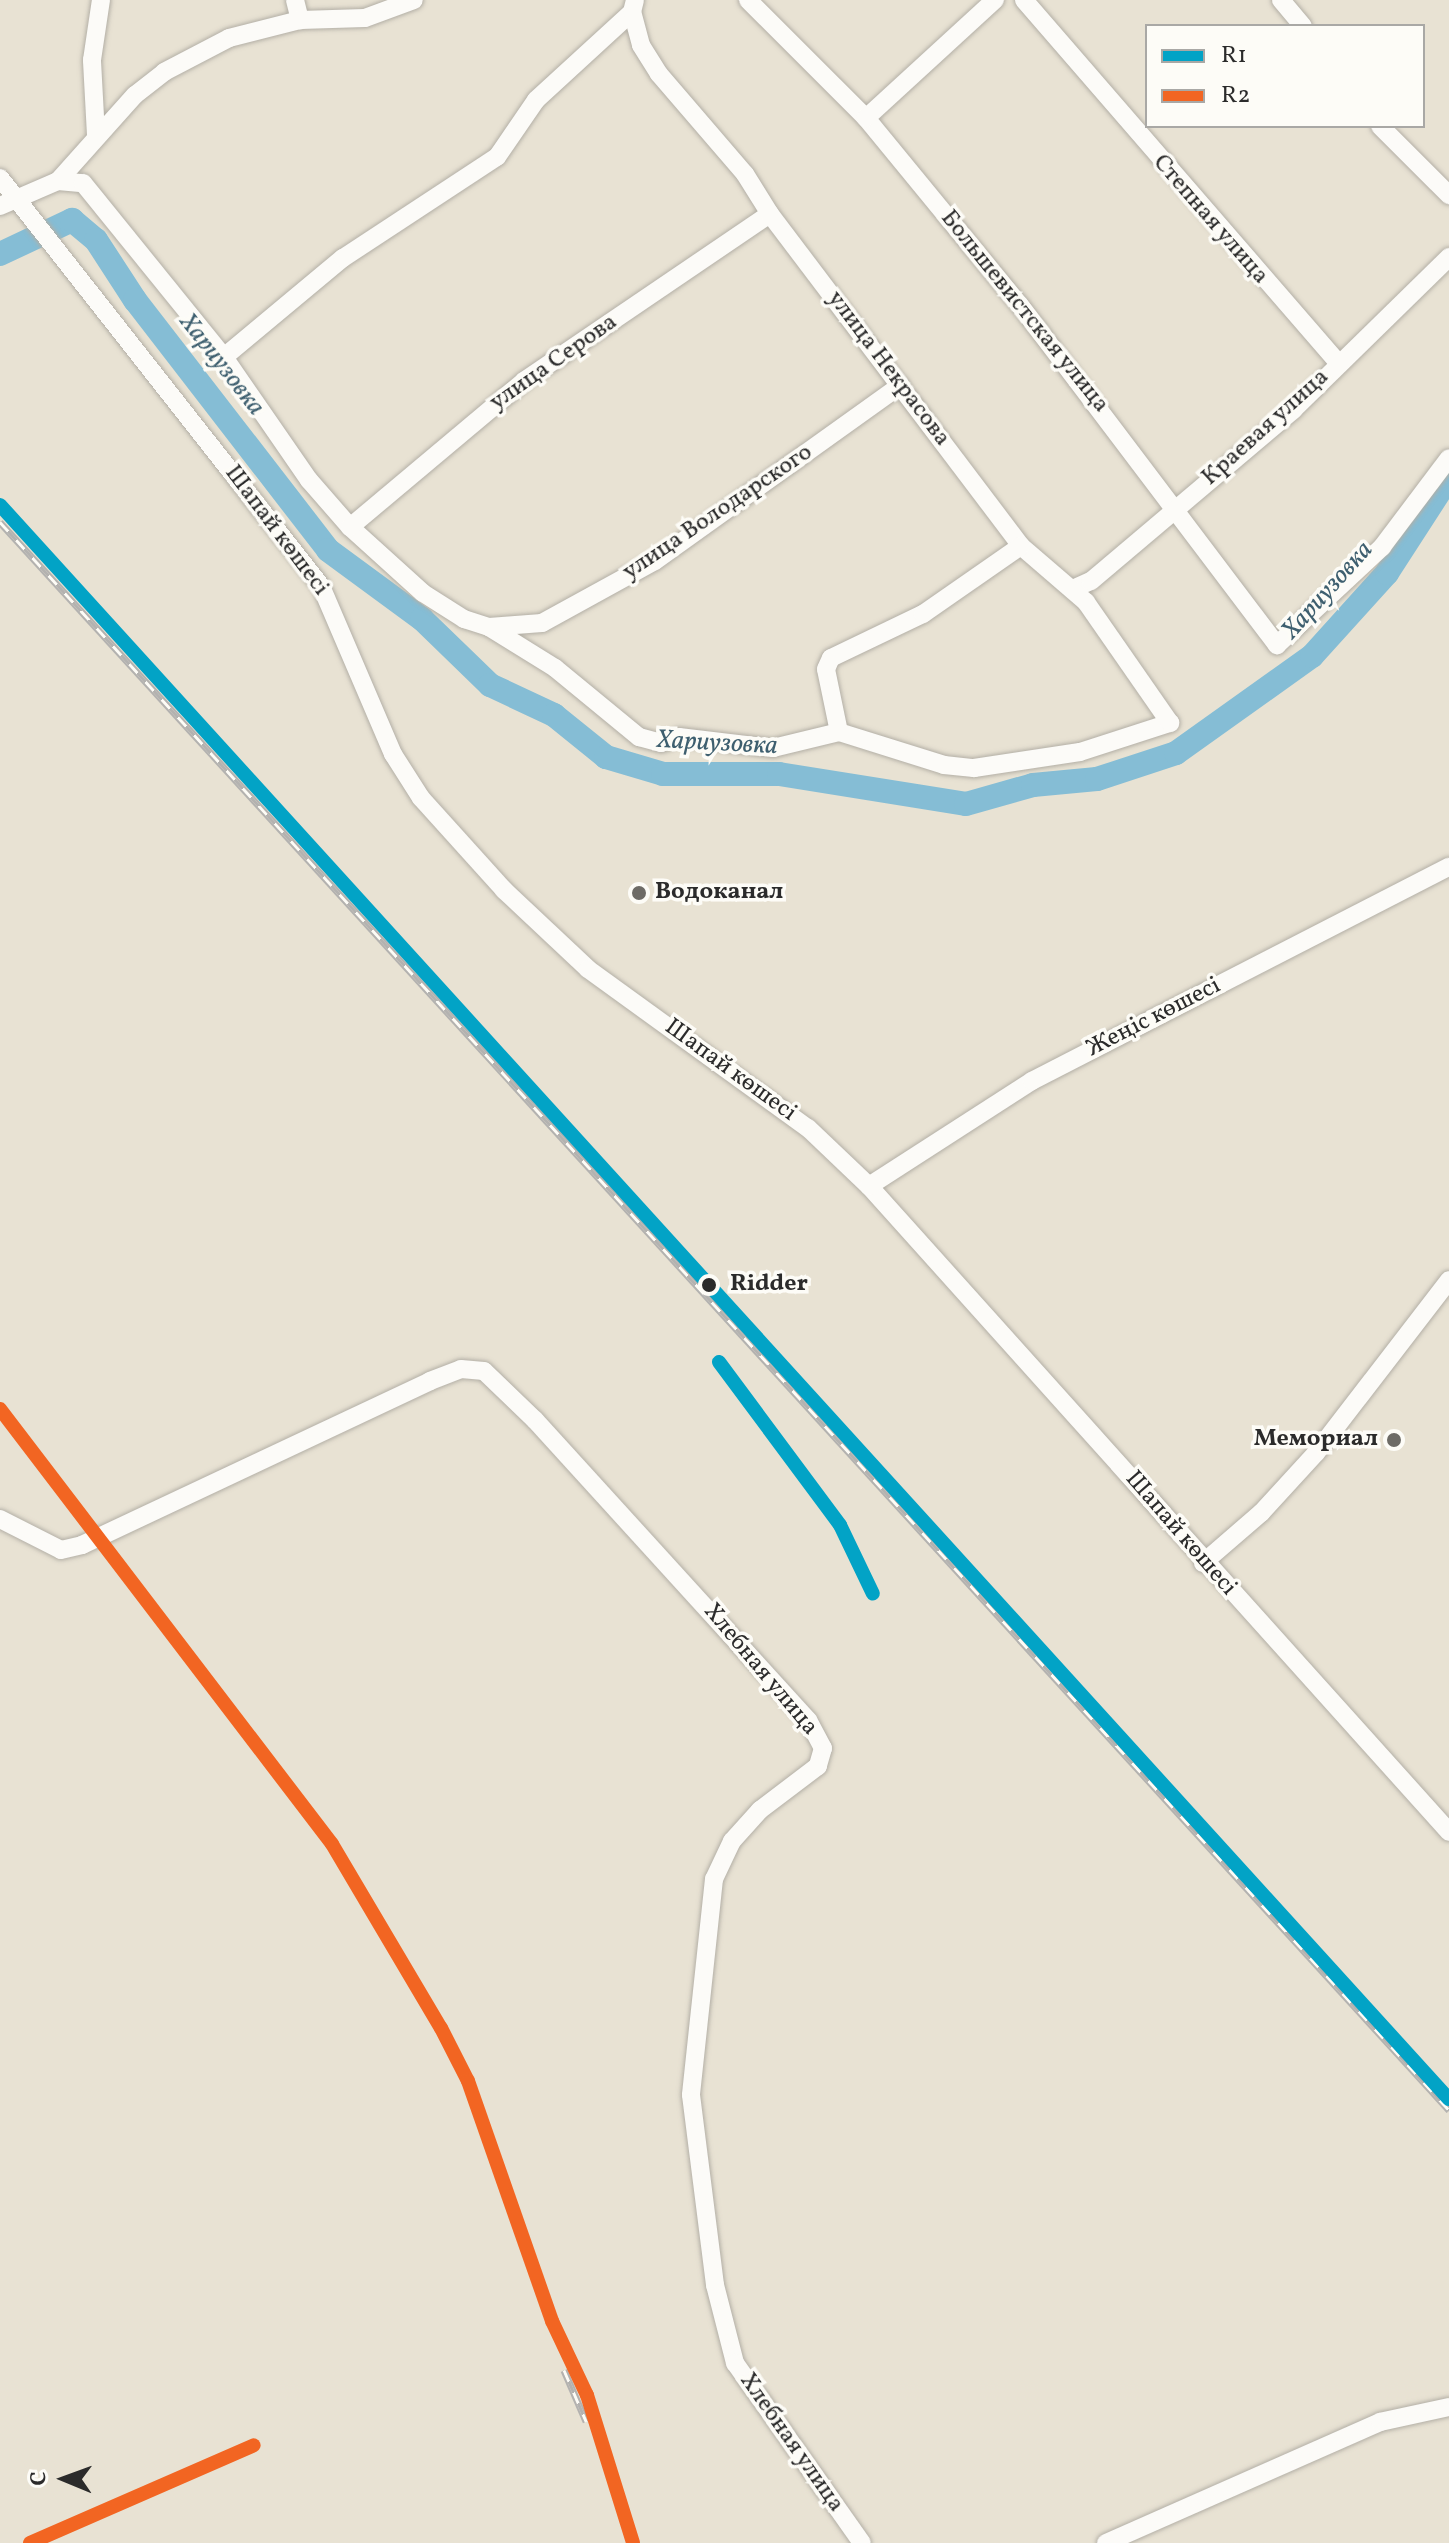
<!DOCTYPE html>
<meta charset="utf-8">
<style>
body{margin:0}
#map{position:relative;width:1449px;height:2543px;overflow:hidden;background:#e8e2d3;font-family:Vollkorn,serif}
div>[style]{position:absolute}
.water>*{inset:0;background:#85bdd5}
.river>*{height:24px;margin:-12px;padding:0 12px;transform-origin:12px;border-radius:12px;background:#85bdd5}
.roads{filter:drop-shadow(0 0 2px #b3afa6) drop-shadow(0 0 2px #b3afa6)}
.minor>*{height:18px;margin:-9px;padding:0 9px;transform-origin:9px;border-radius:9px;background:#fcfbf8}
.rail>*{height:7px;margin-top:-3.5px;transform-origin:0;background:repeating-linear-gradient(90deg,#fdfcf7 0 12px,#b3b2b0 0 24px);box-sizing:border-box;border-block:2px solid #b3b2b0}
.rail-1>*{height:14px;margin:-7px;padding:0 7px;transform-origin:7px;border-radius:7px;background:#02a3c6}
.rail-2>*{height:14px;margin:-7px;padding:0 7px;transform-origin:7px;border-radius:7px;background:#f26522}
.dots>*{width:22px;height:22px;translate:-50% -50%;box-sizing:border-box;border:4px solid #fdfcf7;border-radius:50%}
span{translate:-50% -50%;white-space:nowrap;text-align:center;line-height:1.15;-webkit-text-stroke:7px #fdfcf7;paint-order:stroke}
.street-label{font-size:24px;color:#2b2b2b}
.poi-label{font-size:24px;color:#2b2b2b;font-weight:700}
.left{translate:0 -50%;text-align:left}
.right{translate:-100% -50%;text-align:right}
.stop-label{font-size:24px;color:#2b2b2b;font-weight:700}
.water-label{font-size:26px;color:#3e5f6f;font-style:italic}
.legend{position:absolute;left:1145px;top:24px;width:280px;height:104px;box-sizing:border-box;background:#fdfcf7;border:2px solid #a9a8a5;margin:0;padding:10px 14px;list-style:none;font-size:24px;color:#2b2b2b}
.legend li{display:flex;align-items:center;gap:16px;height:40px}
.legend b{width:40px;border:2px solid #a9a8a5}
.north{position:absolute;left:24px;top:2439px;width:80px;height:80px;-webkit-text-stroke:6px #fdfcf7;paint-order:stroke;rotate:271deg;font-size:22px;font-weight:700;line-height:32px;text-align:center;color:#2b2b2b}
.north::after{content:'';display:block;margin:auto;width:28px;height:36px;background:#2b2b2b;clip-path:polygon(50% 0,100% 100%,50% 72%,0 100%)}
</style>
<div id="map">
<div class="water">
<div style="clip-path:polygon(66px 217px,73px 227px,0 263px,0 242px)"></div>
</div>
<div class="river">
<div style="left:0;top:254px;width:80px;rotate:-25.3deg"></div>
<div style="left:72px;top:220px;width:31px;rotate:40deg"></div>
<div style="left:96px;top:240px;width:72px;rotate:57deg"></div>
<div style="left:135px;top:300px;width:316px;rotate:52.3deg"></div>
<div style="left:328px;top:550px;width:117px;rotate:36.3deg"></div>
<div style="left:422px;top:619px;width:95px;rotate:44.1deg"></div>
<div style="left:490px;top:685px;width:71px;rotate:25.1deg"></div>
<div style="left:554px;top:715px;width:67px;rotate:38.9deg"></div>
<div style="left:606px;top:757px;width:59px;rotate:16.6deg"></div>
<div style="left:663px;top:774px;width:116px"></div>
<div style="left:779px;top:774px;width:189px;rotate:9.1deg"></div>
<div style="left:966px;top:804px;width:70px;rotate:-15.8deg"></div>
<div style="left:1033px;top:785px;width:64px;rotate:-5.4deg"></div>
<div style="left:1097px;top:779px;width:83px;rotate:-18.2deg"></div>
<div style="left:1176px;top:753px;width:167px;rotate:-35.5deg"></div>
<div style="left:1312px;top:656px;width:112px;rotate:-47.9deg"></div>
<div style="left:1387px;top:573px;width:114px;rotate:-57.1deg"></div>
</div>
<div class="roads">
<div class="minor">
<div style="left:295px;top:0;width:21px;rotate:76deg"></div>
<div style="left:748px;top:0;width:167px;rotate:45deg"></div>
<div style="left:866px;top:118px;width:241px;rotate:50.6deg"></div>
<div style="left:1019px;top:304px;width:428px;rotate:52.9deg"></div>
<div style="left:1277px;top:645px;width:144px;rotate:-43deg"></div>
<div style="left:1382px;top:547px;width:111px;rotate:-53deg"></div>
<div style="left:1024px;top:0;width:480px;rotate:49.1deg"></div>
<div style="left:1281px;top:0;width:34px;rotate:50deg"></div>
<div style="left:866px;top:118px;width:175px;rotate:-42.5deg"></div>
<div style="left:1380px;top:126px;width:98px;rotate:45deg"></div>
<div style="left:96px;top:135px;width:75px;rotate:-93.1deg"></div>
<div style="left:92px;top:60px;width:61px;rotate:-81.5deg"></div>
<div style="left:0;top:178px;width:519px;rotate:51.81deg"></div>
<div style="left:321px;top:586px;width:183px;rotate:66.8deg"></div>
<div style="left:393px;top:754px;width:52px;rotate:57.5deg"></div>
<div style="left:421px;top:798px;width:124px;rotate:47.9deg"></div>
<div style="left:504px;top:890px;width:115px;rotate:43.2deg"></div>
<div style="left:588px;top:969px;width:271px;rotate:35.9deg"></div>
<div style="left:808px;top:1128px;width:84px;rotate:43.6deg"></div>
<div style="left:869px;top:1186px;width:868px;rotate:48.08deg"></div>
<div style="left:58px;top:181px;width:115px;rotate:-48.2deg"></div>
<div style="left:135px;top:95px;width:37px;rotate:-38deg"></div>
<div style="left:164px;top:72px;width:73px;rotate:-27.6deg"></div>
<div style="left:229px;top:38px;width:73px;rotate:-14.2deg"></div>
<div style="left:300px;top:20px;width:65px;rotate:-1.8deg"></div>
<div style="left:365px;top:18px;width:52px;rotate:-20.2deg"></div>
<div style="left:0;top:206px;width:63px;rotate:-23.3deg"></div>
<div style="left:58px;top:181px;width:25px;rotate:5deg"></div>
<div style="left:83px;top:183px;width:224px;rotate:51deg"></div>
<div style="left:224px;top:357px;width:150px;rotate:55.4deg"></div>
<div style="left:309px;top:480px;width:62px;rotate:48.9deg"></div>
<div style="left:350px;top:527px;width:98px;rotate:42.1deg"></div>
<div style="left:423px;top:593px;width:49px;rotate:32.4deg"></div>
<div style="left:464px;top:619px;width:26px;rotate:18deg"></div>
<div style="left:489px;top:627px;width:53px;rotate:-4.3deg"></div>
<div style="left:542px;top:623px;width:129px;rotate:-28.8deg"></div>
<div style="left:655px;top:561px;width:302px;rotate:-35.6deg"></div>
<div style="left:224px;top:357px;width:155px;rotate:-39.8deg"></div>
<div style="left:343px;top:258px;width:184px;rotate:-33.3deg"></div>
<div style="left:497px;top:157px;width:69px;rotate:-55.6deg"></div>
<div style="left:536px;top:100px;width:130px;rotate:-42.5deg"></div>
<div style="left:350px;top:527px;width:227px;rotate:-40deg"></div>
<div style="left:524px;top:381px;width:297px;rotate:-34.2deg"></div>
<div style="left:1075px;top:588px;width:17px;rotate:-24deg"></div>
<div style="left:1091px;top:581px;width:265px;rotate:-40.2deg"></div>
<div style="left:1293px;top:410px;width:219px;rotate:-44.4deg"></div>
<div style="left:489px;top:627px;width:78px;rotate:31.8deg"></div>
<div style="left:555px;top:668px;width:109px;rotate:39.4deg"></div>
<div style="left:639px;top:737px;width:23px;rotate:15deg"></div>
<div style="left:661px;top:743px;width:19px;rotate:-18deg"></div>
<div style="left:679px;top:737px;width:95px;rotate:6.7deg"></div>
<div style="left:773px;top:748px;width:68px;rotate:-13.6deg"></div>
<div style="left:839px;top:732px;width:110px;rotate:17.4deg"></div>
<div style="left:944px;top:765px;width:30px;rotate:6deg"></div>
<div style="left:974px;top:768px;width:107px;rotate:-8.6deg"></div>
<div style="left:1080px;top:752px;width:95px;rotate:-17.9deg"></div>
<div style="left:1170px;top:723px;width:147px;rotate:-124.8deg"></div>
<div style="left:1086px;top:602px;width:86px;rotate:-139.3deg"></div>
<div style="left:1021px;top:546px;width:416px;rotate:-127.1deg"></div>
<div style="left:770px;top:214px;width:47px;rotate:-122deg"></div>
<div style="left:745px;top:174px;width:132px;rotate:-130.7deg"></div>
<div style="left:659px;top:74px;width:34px;rotate:-122deg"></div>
<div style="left:641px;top:45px;width:34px;rotate:-105deg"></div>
<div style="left:632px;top:12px;width:12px;rotate:-76deg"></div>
<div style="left:839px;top:732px;width:64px;rotate:-101.7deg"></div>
<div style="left:826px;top:669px;width:12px;rotate:-66deg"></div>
<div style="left:831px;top:658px;width:102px;rotate:-25.6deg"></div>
<div style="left:923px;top:614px;width:119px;rotate:-34.8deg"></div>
<div style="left:869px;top:1186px;width:194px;rotate:-32.8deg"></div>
<div style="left:1032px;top:1081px;width:469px;rotate:-27.2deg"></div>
<div style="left:0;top:1519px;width:68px;rotate:26.9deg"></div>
<div style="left:61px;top:1550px;width:22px;rotate:-13deg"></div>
<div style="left:82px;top:1545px;width:385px;rotate:-25.2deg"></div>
<div style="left:430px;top:1381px;width:33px;rotate:-21deg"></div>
<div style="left:461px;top:1369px;width:23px;rotate:5deg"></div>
<div style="left:484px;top:1371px;width:71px;rotate:43.9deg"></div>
<div style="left:535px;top:1420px;width:406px;rotate:47.7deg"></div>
<div style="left:808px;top:1720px;width:32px;rotate:62deg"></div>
<div style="left:823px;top:1748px;width:19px;rotate:106deg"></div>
<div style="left:818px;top:1766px;width:73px;rotate:142.8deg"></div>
<div style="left:760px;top:1810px;width:42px;rotate:132.1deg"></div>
<div style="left:732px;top:1841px;width:42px;rotate:115.3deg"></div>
<div style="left:714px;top:1879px;width:217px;rotate:96.1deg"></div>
<div style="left:691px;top:2095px;width:192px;rotate:82.8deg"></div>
<div style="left:715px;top:2285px;width:81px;rotate:75.6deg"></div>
<div style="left:735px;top:2363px;width:220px;rotate:54.8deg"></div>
<div style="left:1203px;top:1563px;width:77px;rotate:-40.8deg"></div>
<div style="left:1261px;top:1513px;width:81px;rotate:-47.5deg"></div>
<div style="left:1316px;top:1453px;width:218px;rotate:-52.4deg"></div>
<div style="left:1106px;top:2543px;width:300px;rotate:-23.8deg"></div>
<div style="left:1380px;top:2422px;width:71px;rotate:-12.3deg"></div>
</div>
</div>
<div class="rail">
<div style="left:0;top:505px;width:30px;rotate:48deg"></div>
<div style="left:0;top:522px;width:2150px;rotate:47.62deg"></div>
<div style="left:719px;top:1362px;width:203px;rotate:53.4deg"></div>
<div style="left:840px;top:1525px;width:76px;rotate:64.4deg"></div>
<div style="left:0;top:1409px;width:547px;rotate:52.65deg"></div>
<div style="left:332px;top:1844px;width:214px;rotate:59.4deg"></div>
<div style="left:441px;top:2028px;width:59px;rotate:63deg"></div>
<div style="left:468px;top:2081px;width:254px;rotate:70.7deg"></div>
<div style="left:552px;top:2321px;width:82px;rotate:64.7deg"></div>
<div style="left:587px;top:2395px;width:155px;rotate:72.7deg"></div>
<div style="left:564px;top:2370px;width:56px;rotate:66.7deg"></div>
<div style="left:30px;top:2543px;width:244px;rotate:-23.6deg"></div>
</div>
<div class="rail-1">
<div style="left:0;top:505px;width:2154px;rotate:47.73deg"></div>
<div style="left:719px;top:1362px;width:203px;rotate:53.4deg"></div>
<div style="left:840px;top:1525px;width:76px;rotate:64.4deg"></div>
</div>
<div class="rail-2">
<div style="left:0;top:1409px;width:547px;rotate:52.65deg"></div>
<div style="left:332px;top:1844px;width:214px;rotate:59.4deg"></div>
<div style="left:441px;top:2028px;width:59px;rotate:63deg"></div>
<div style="left:468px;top:2081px;width:254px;rotate:70.7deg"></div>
<div style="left:552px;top:2321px;width:82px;rotate:64.7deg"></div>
<div style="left:587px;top:2395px;width:155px;rotate:72.7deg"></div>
<div style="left:30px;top:2543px;width:244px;rotate:-23.6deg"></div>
</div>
<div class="dots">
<div style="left:639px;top:893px;background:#6d6b66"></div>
<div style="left:709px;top:1285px;background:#2b2b2b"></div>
<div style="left:1394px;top:1440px;background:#6d6b66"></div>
</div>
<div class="street-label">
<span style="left:1210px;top:220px;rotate:49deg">Степная улица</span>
<span style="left:1024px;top:312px;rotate:51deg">Большевистская улица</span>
<span style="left:554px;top:363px;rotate:-35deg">улица Серова</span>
<span style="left:888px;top:369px;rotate:53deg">улица Некрасова</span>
<span style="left:1266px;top:428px;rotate:-42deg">Краевая улица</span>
<span style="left:718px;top:513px;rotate:-34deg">улица Володарского</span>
<span style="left:276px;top:531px;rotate:53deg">Шапай көшесі</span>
<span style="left:1154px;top:1018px;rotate:-27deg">Жеңіс көшесі</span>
<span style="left:730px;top:1071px;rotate:36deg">Шапай көшесі</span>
<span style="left:1180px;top:1534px;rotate:49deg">Шапай көшесі</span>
<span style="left:760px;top:1670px;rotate:50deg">Хлебная улица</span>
<span style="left:791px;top:2443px;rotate:55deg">Хлебная улица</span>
</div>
<div class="poi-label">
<span class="left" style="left:655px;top:893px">Водоканал</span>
<span class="right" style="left:1378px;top:1440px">Мемориал</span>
</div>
<div class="stop-label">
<span class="left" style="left:730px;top:1285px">Ridder</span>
</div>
<div class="water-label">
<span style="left:221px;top:365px;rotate:52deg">Хариузовка</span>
<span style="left:1328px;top:591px;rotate:-48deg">Хариузовка</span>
<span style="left:717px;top:744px;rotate:3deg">Хариузовка</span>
</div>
<ul class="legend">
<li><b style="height:10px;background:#02a3c6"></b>R1</li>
<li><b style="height:10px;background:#f26522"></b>R2</li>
</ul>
<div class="north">С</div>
</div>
